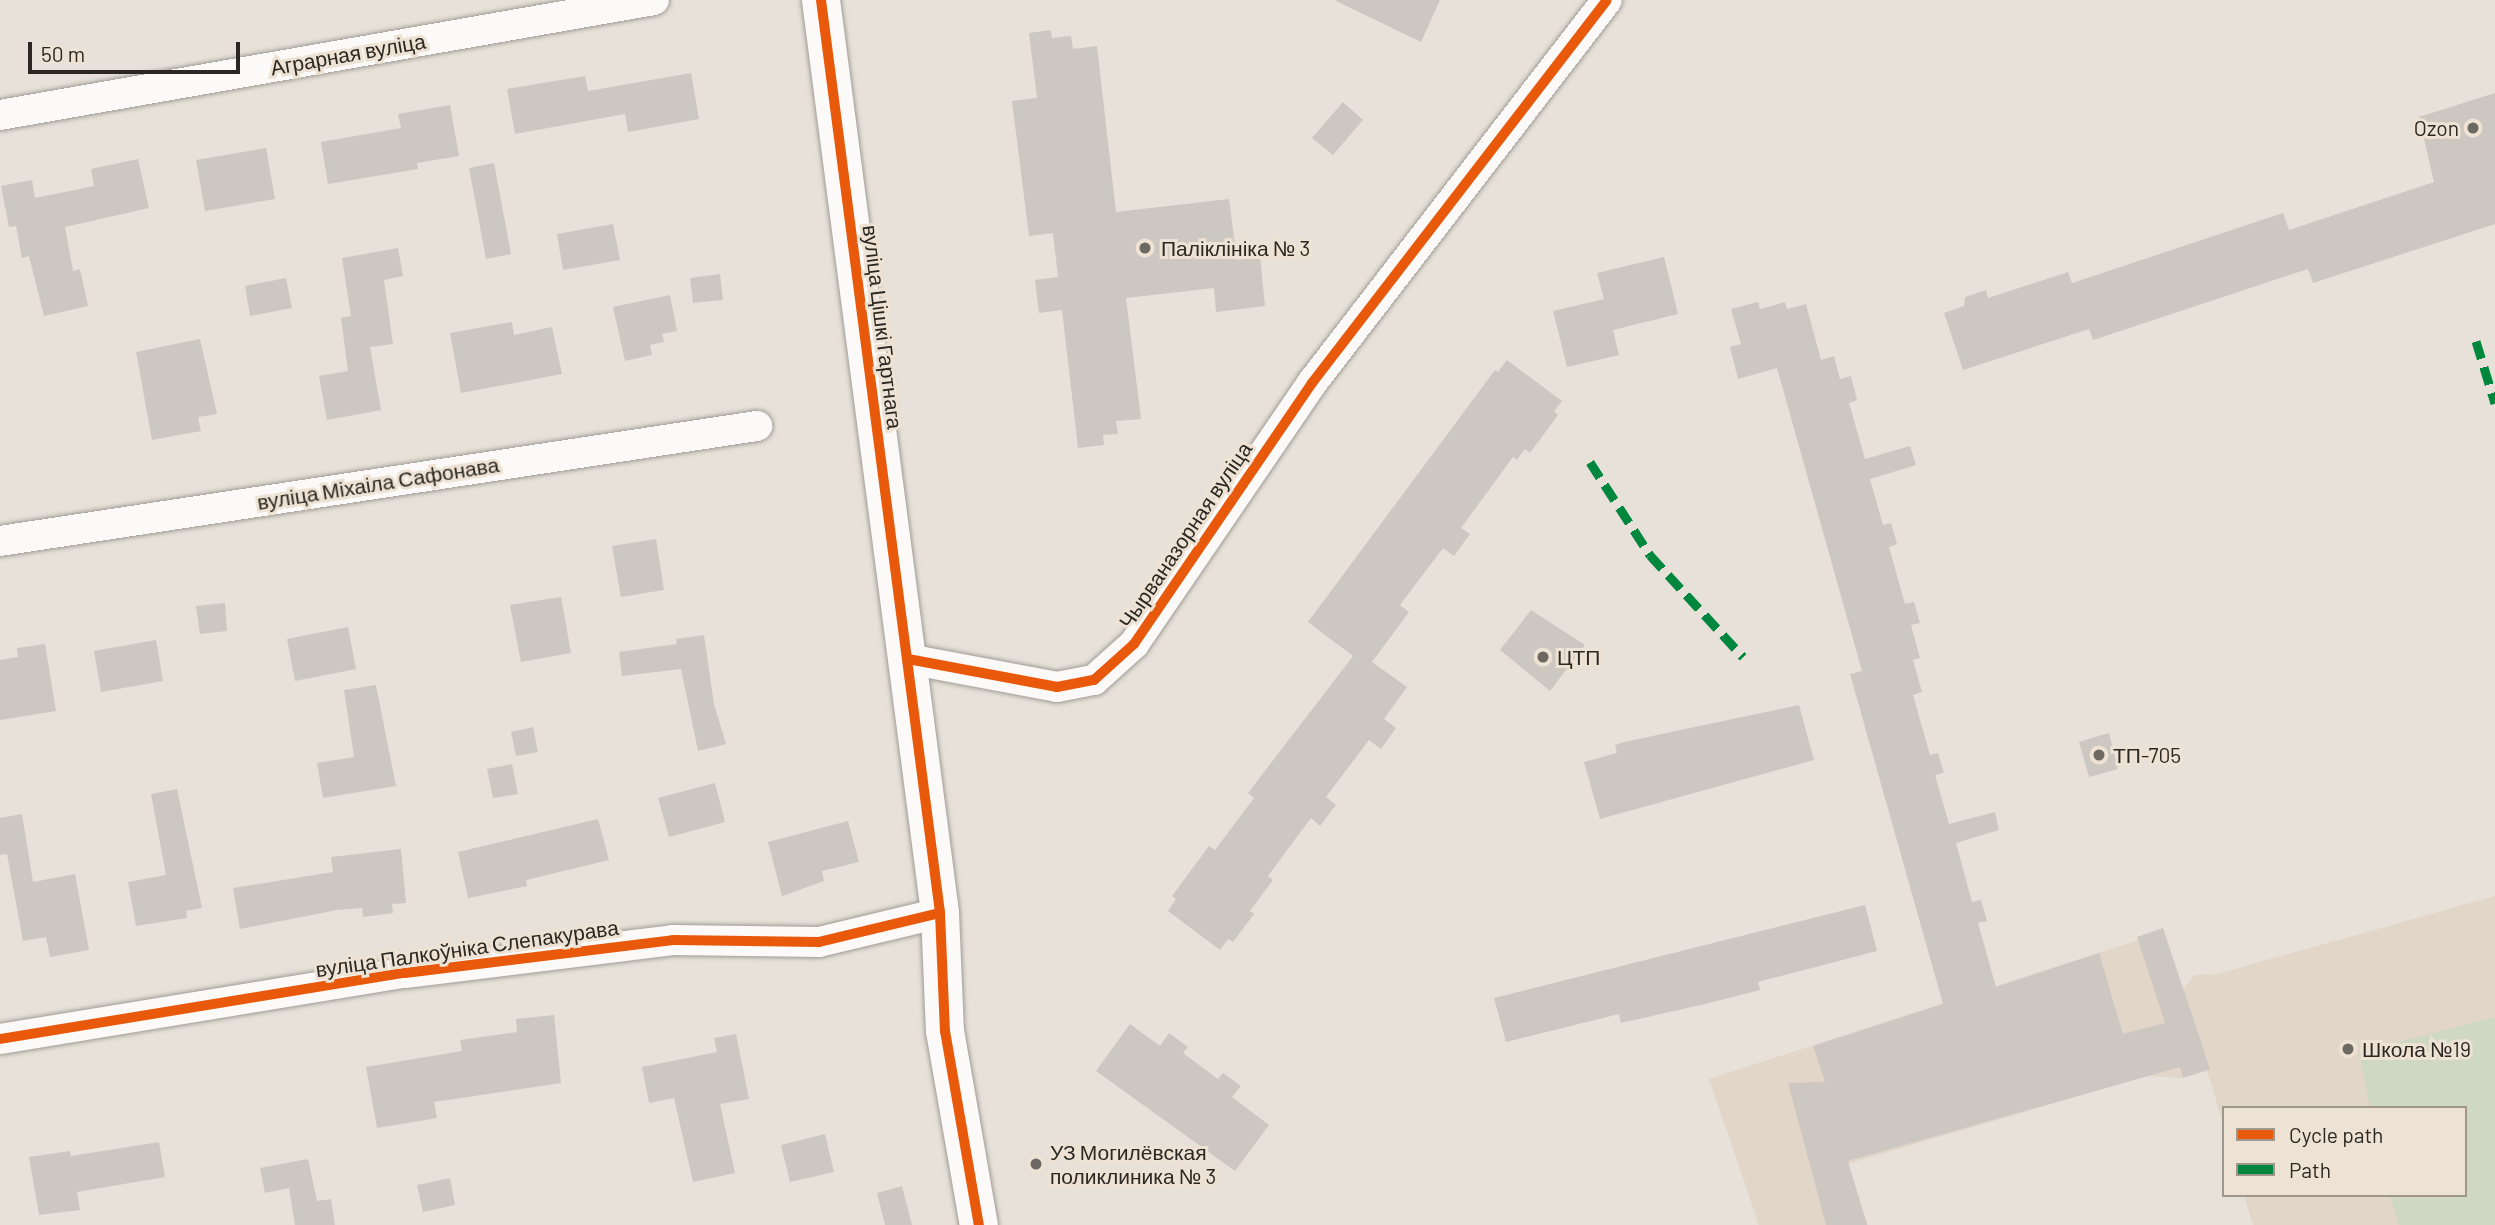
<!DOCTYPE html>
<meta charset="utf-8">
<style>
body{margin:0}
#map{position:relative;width:2495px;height:1225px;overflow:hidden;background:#e7e1d9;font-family:Barlow,sans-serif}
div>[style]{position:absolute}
.built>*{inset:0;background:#e1d6c8}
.green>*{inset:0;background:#cfd8c2}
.building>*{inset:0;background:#cdc7c2}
.roads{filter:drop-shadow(0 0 2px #a09c95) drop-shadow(0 0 2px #a09c95)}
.street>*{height:30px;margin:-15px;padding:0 15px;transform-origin:15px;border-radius:15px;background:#fbfaf9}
.secondary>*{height:38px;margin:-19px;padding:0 19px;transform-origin:19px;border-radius:19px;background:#fbfaf9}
.quiet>*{height:9px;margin-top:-4.5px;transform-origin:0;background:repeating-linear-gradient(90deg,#00873e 0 18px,transparent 0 27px)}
.cycleway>*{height:10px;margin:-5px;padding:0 5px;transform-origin:5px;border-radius:5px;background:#e8590c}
.dots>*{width:19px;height:19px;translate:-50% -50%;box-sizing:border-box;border:4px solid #ede2d3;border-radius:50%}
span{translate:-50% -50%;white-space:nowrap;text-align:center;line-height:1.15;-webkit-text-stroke:6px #ede2d3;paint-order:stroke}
.street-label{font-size:21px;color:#2b2722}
.poi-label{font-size:21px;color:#2b2722}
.right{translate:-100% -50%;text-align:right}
.left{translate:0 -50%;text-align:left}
.legend{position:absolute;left:2222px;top:1106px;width:245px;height:91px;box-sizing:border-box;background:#ede2d3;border:2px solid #9f978c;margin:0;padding:9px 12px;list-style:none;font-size:21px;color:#2b2722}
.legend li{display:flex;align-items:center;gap:14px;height:35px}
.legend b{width:35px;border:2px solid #9f978c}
.scale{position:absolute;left:28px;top:42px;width:212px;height:32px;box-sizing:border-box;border:4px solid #2b2722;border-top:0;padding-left:9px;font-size:21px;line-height:24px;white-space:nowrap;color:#2b2722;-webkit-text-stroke:5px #ede2d3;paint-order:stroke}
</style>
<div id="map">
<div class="built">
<div style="clip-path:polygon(2495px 896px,2495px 1225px,2253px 1225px,2244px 1195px,2465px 1195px,2465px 1108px,2224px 1108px,2224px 1126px,2207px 1071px,2183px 1078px,2147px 1076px,1847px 1164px,1868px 1225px,1759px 1225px,1709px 1079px,2160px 933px,2183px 990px,2195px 975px,2217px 974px)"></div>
</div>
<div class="green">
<div style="clip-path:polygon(2495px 1017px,2495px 1225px,2399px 1225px,2390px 1195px,2465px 1195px,2465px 1108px,2370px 1108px,2359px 1052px)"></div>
</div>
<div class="building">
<div style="clip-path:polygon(1334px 0,1440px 0,1421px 42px)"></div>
<div style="clip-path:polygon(1051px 30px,1052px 38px,1071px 36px,1073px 49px,1097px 46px,1116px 212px,1229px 199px,1237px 260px,1260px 257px,1265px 306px,1216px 312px,1214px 288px,1126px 298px,1141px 419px,1116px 421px,1118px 434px,1103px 435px,1104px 445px,1078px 448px,1062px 310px,1039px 313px,1035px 280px,1058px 277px,1053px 233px,1029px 236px,1012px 101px,1037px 98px,1029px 33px)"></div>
<div style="clip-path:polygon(691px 73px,699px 119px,628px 132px,625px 114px,515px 134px,507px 89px,585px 76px,588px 91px)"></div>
<div style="clip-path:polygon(2495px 93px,2495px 224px,2313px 283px,2308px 269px,2093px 340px,2089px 329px,1963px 370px,1944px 313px,1964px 306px,1965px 297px,1986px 290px,1988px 298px,2068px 272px,2072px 283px,2283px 213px,2289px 230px,2434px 182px,2419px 117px)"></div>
<div style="clip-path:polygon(1343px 102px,1363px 120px,1333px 155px,1312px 138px)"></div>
<div style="clip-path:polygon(450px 105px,459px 156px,417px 163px,418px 169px,328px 184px,321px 142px,401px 128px,398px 114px)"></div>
<div style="clip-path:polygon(266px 148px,275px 199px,205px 211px,196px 160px)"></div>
<div style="clip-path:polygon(138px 159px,149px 208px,65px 227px,73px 271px,80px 269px,88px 306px,44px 316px,29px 256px,22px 258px,16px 226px,9px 227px,1px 186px,32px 180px,35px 198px,94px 186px,91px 169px)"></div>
<div style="clip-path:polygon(494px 163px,511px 254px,486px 259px,469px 168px)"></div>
<div style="clip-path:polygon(613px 224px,620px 260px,563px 270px,557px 234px)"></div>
<div style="clip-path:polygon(398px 248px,403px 276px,384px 280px,393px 344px,370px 347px,381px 410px,327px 420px,319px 376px,348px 371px,341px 318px,351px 316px,342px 258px)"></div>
<div style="clip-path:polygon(1664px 257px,1678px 314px,1613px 330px,1619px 355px,1567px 367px,1553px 311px,1604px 299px,1597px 273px)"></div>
<div style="clip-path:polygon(720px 274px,723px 300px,693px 303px,690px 278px)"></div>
<div style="clip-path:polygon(286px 278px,292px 308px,250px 316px,245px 286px)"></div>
<div style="clip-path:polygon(670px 295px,677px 331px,662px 334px,664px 342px,650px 345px,652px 355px,625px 361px,613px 307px)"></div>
<div style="clip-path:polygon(1758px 302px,1760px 309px,1785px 302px,1787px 309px,1806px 304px,1821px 360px,1834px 356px,1840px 379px,1851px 376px,1857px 400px,1849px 403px,1865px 459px,1910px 446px,1916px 465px,1870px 479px,1883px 525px,1891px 523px,1897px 544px,1889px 547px,1905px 604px,1914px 602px,1920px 623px,1911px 625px,1920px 658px,1913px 660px,1922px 692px,1913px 695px,1930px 755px,1938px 753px,1944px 773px,1935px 775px,1949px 824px,1995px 812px,1999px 830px,1956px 843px,1972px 902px,1981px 900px,1987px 921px,1978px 923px,1996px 987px,2099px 953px,2123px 1034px,2165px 1023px,2137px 937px,2163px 928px,2210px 1069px,2183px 1078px,2180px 1067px,1848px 1161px,1867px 1225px,1826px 1225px,1788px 1083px,1825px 1082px,1813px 1046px,1943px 1004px,1850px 674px,1862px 671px,1777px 368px,1738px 379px,1730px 347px,1741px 344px,1731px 309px)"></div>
<div style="clip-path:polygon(512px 322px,514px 335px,552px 327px,562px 374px,461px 393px,450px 333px)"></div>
<div style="clip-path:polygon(200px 339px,217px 414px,198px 417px,201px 431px,152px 440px,136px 352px)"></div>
<div style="clip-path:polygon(1507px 360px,1562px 401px,1554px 411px,1558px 415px,1530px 453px,1525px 449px,1517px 460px,1513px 457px,1461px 528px,1470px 534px,1454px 556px,1443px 548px,1400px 605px,1409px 612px,1372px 662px,1407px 687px,1384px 719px,1396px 728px,1381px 749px,1369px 740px,1326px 797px,1336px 805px,1320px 826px,1311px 818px,1268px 876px,1273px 880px,1250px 911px,1254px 914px,1233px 942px,1228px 939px,1220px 950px,1168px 911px,1176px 899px,1172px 896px,1209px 846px,1215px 850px,1254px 798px,1248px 793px,1353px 656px,1308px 622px,1495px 370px,1498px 372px)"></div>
<div style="clip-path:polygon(656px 539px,664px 590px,621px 597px,612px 546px)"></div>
<div style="clip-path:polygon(561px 597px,571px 653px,521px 662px,510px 605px)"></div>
<div style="clip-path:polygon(225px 603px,227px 631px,200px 634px,196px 606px)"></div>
<div style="clip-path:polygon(1531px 610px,1585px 645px,1550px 691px,1500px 650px)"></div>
<div style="clip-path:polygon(348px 627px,356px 669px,295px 681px,287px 639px)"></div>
<div style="clip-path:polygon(704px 635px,714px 704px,726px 744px,698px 751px,681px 669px,622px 676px,619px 652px,677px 644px,676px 639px)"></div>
<div style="clip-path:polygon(156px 640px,163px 681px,101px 692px,94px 651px)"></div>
<div style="clip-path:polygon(45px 644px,56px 711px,0 720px,0 660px,18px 657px,17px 648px)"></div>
<div style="clip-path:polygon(376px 685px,396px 786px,323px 798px,317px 763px,354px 757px,344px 690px)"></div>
<div style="clip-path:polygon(1799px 705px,1814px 760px,1600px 819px,1584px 762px,1617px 753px,1615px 745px,1624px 742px)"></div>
<div style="clip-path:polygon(533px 727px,538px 752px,516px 756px,511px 732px)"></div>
<div style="clip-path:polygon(2109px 733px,2118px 769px,2089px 777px,2079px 742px)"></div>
<div style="clip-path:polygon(512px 764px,518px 794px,493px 798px,487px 769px)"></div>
<div style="clip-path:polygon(715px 783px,725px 822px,669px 837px,658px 798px)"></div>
<div style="clip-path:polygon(177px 789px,202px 908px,186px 911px,187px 918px,136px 926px,128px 882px,166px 875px,151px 794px)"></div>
<div style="clip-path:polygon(22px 814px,33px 882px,75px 874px,89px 950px,50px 957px,46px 937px,23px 941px,7px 854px,0 855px,0 818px)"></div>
<div style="clip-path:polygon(598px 819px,609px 860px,526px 880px,527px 886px,468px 898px,458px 852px)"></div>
<div style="clip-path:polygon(848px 821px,859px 862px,822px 871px,824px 881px,782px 896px,768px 842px)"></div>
<div style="clip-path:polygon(401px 849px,406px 903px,392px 904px,393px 913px,363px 917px,362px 908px,337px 910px,240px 929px,233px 888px,333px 872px,331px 857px)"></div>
<div style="clip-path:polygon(1865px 905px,1877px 951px,1758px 982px,1760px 990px,1705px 1004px,1621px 1023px,1619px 1014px,1506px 1042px,1494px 998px)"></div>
<div style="clip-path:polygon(554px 1015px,561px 1083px,434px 1102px,437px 1118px,377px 1128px,366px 1067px,462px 1051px,460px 1040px,517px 1032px,516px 1019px)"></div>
<div style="clip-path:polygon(1130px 1024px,1160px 1046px,1169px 1033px,1188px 1047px,1183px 1053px,1218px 1079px,1223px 1073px,1241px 1086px,1232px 1097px,1269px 1125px,1235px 1171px,1096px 1071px)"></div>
<div style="clip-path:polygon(736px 1034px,749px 1099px,720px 1104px,735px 1173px,693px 1182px,674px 1098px,649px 1103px,642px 1067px,717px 1052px,714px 1038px)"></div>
<div style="clip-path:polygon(825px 1134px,834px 1172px,790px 1182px,781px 1145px)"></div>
<div style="clip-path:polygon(159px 1142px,165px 1177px,77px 1192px,80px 1210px,39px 1215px,29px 1157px,70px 1151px,71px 1156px)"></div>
<div style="clip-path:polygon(308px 1159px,317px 1201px,331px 1199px,335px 1225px,295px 1225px,289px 1188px,265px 1193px,260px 1168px)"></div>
<div style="clip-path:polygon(450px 1178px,455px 1205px,423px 1212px,417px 1185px)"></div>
<div style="clip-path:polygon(902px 1186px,912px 1225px,885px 1225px,877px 1193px)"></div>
</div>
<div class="roads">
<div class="street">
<div style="left:0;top:115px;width:664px;rotate:-9.97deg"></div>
<div style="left:0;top:541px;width:766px;rotate:-8.64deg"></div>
<div style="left:908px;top:659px;width:152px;rotate:10.6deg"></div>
<div style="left:1057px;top:687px;width:38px;rotate:-11deg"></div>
<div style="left:1094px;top:680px;width:54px;rotate:-42deg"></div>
<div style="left:1134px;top:644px;width:316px;rotate:-55.7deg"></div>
<div style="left:1312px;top:383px;width:483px;rotate:-52.4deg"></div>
<div style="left:0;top:1039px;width:410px;rotate:-9.3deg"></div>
<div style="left:405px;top:973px;width:270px;rotate:-7deg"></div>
<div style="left:673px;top:940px;width:146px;rotate:0.8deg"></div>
<div style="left:819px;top:942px;width:124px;rotate:-13.5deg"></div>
</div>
<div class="secondary">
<div style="left:821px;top:0;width:921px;rotate:82.57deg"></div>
<div style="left:940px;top:913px;width:118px;rotate:87.6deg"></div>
<div style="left:945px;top:1031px;width:197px;rotate:80.1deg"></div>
</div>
</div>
<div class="quiet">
<div style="left:2476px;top:341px;width:65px;rotate:73deg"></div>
<div style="left:1590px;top:462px;width:111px;rotate:57.2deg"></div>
<div style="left:1650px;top:555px;width:138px;rotate:47.6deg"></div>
</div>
<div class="cycleway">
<div style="left:821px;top:0;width:921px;rotate:82.57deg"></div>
<div style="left:940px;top:913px;width:118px;rotate:87.6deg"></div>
<div style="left:945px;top:1031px;width:197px;rotate:80.1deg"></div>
<div style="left:908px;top:659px;width:152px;rotate:10.6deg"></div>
<div style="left:1057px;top:687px;width:38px;rotate:-11deg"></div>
<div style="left:1094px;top:680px;width:54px;rotate:-42deg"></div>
<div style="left:1134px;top:644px;width:316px;rotate:-55.7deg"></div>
<div style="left:1312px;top:383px;width:483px;rotate:-52.4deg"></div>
<div style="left:0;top:1039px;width:410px;rotate:-9.3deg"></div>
<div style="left:405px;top:973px;width:270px;rotate:-7deg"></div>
<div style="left:673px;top:940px;width:146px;rotate:0.8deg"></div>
<div style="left:819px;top:942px;width:124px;rotate:-13.5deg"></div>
</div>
<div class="dots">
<div style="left:2473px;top:128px;background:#6d6862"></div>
<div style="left:1145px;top:248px;background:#6d6862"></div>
<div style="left:1543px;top:657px;background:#6d6862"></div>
<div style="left:2099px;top:755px;background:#6d6862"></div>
<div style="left:2348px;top:1049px;background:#6d6862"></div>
<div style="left:1036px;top:1164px;background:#6d6862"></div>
</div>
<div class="street-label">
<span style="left:348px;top:54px;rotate:-10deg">Аграрная вуліца</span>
<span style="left:883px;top:327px;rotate:83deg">вуліца Цішкі Гартнага</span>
<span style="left:378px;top:483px;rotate:-9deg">вуліца Міхаіла Сафонава</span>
<span style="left:1185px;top:535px;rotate:-56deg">Чырваназорная вуліца</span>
<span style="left:467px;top:948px;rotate:-8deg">вуліца Палкоўніка Слепакурава</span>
</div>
<div class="poi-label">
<span class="right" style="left:2459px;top:128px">Ozon</span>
<span class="left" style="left:1161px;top:248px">Паліклініка № 3</span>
<span class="left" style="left:1557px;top:657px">ЦТП</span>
<span class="left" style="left:2113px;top:755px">ТП-705</span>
<span class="left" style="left:2362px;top:1049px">Школа №19</span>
<span class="left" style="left:1050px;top:1164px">УЗ Могилёвская<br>поликлиника № 3</span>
</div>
<ul class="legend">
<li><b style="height:9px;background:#e8590c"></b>Cycle path</li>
<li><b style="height:9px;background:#00873e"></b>Path</li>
</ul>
<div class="scale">50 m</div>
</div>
